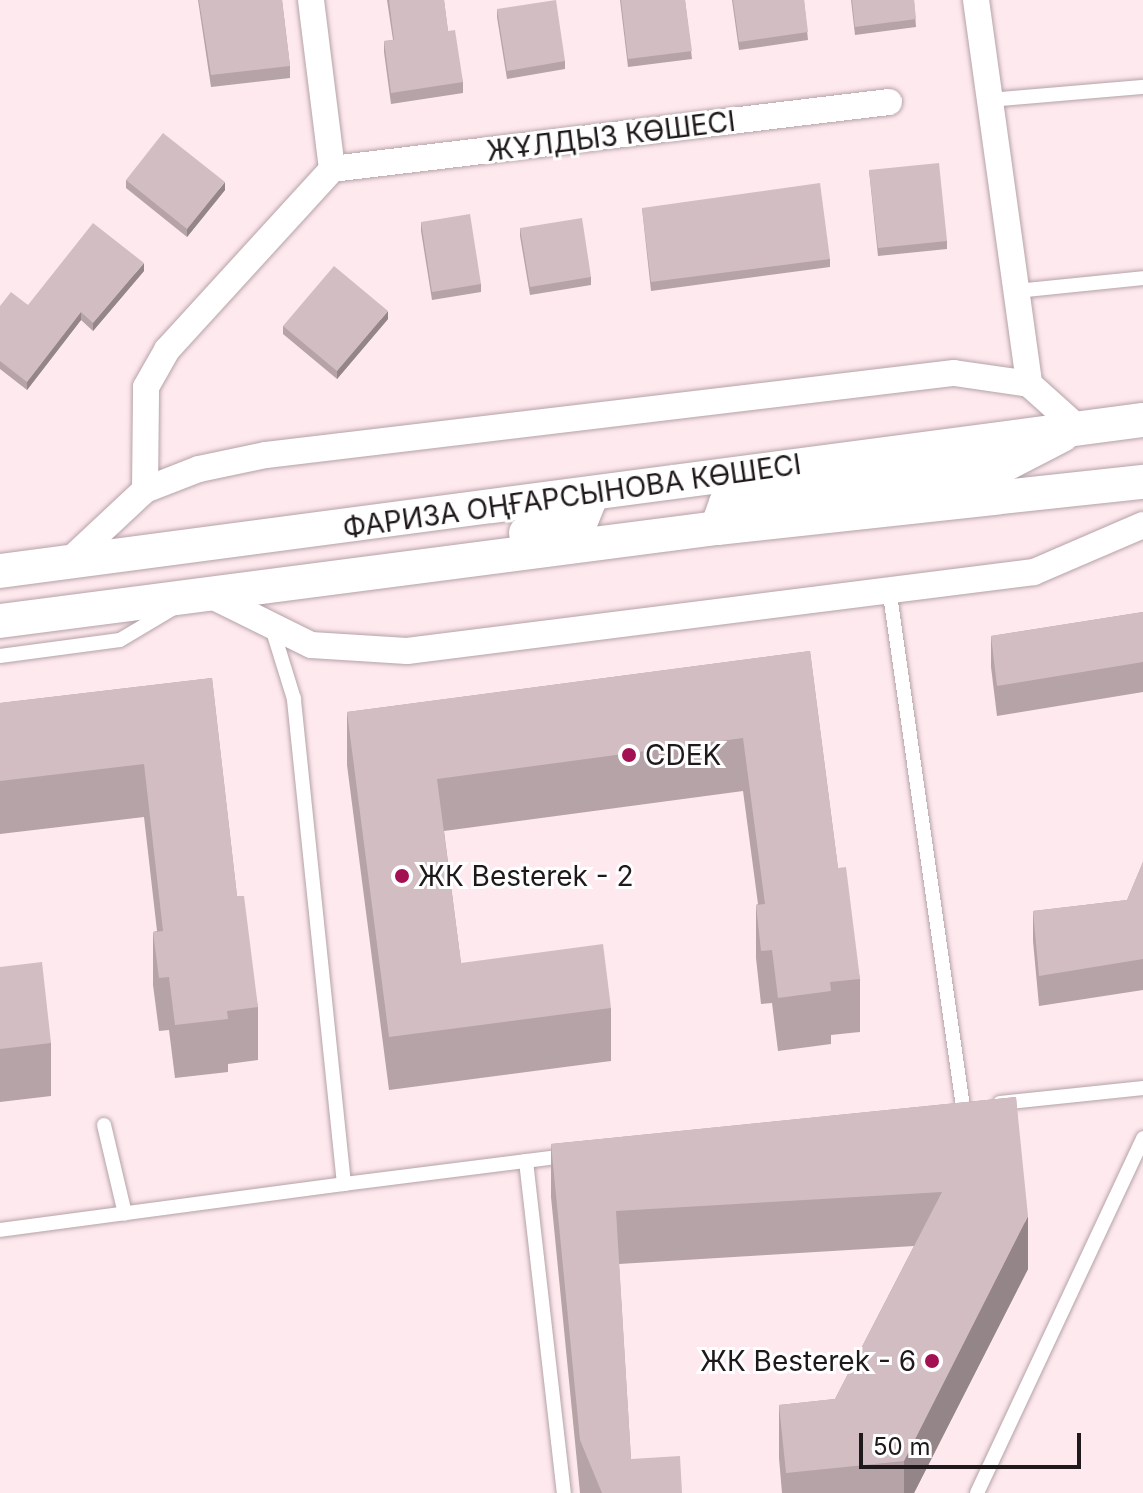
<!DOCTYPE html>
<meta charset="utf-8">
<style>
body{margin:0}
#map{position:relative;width:1143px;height:1493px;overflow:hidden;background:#fee9ee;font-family:Inter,sans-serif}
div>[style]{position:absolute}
.roads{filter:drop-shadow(0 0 2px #b5a2a7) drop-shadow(0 0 2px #b5a2a7)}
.service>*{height:14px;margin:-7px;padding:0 7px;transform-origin:7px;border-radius:7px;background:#fff}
.minor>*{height:26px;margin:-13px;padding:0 13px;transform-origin:13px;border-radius:13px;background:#fff}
.tertiary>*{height:34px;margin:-17px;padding:0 17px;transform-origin:17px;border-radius:17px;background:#fff}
.wall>*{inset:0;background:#b5a3a7}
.shaded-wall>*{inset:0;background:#938588}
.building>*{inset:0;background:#d2bec2}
.dots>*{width:22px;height:22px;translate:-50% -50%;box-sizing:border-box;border:4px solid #fff;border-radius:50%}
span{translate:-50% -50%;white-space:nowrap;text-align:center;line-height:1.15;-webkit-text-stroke:6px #fff;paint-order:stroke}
.street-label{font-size:28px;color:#20191b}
.poi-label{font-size:28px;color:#20191b}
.left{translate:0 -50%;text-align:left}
.right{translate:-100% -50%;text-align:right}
.scale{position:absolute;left:859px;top:1433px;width:222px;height:36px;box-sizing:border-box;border:4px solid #20191b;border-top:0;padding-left:10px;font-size:24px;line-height:28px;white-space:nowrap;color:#20191b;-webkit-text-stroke:6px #fff;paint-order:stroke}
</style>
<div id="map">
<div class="roads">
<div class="service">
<div style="left:990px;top:100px;width:154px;rotate:-4.9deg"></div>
<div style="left:1016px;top:291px;width:128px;rotate:-5.8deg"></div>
<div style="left:889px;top:588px;width:524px;rotate:81.89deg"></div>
<div style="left:0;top:656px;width:121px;rotate:-7.6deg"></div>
<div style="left:120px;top:640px;width:63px;rotate:-30.7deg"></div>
<div style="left:1000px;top:1103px;width:144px;rotate:-6deg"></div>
<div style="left:104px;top:1125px;width:91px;rotate:76.7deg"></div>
<div style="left:526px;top:1161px;width:334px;rotate:83.5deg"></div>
<div style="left:344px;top:1184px;width:225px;rotate:-7.2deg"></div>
<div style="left:0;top:1230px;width:347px;rotate:-7.6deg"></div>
<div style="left:344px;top:1184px;width:488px;rotate:-95.9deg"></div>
<div style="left:294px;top:699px;width:74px;rotate:-107.2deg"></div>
<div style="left:977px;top:1493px;width:392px;rotate:-64.9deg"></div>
</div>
<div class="minor">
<div style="left:976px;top:0;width:388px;rotate:82.1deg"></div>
<div style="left:332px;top:169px;width:561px;rotate:-6.86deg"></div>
<div style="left:145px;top:490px;width:103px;rotate:-89.4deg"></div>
<div style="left:146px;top:387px;width:43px;rotate:-60.4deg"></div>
<div style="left:167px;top:350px;width:245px;rotate:-47.6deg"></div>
<div style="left:332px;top:169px;width:170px;rotate:-97.1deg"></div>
<div style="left:69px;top:561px;width:104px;rotate:-43.1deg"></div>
<div style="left:145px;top:490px;width:58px;rotate:-21.3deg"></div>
<div style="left:199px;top:469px;width:68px;rotate:-11.8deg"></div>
<div style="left:266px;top:455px;width:693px;rotate:-6.8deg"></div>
<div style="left:954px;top:373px;width:76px;rotate:8.3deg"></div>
<div style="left:1029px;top:384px;width:64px;rotate:41.9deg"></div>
<div style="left:210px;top:595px;width:113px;rotate:26.3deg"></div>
<div style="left:311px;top:645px;width:96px;rotate:3.6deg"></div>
<div style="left:407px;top:651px;width:632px;rotate:-7.18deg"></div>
<div style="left:1034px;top:572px;width:119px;rotate:-23.3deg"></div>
</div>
<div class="tertiary">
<div style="left:717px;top:528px;width:27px;rotate:-70deg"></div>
<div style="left:726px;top:503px;width:19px;rotate:-16deg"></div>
<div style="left:744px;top:498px;width:258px;rotate:-6.9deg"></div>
<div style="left:1000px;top:467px;width:70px;rotate:-27.3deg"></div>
<div style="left:526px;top:533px;width:56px;rotate:-12.3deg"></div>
<div style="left:581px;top:521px;width:29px;rotate:-68deg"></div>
<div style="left:0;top:571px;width:1153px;rotate:-7.53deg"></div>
<div style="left:0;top:621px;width:723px;rotate:-7.39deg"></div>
<div style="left:717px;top:528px;width:428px;rotate:-6.2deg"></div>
</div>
</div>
<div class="wall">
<div style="clip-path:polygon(198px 0,282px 0,290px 66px,290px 78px,211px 87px)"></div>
<div style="clip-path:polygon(387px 0,444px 0,448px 31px,463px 82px,463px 93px,391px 104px,384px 52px,384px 41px,393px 40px)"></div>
<div style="clip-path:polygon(620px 0,685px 0,692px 59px,628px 67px)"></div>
<div style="clip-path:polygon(732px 0,804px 0,808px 40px,739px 50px)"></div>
<div style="clip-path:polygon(851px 0,914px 0,916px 27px,855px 35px)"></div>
<div style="clip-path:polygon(497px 9px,565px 61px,565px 69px,507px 79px,497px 17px)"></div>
<div style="clip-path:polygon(869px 170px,947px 241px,947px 249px,878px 256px)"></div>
<div style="clip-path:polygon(126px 180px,225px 190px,187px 237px,126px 188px)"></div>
<div style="clip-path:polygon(642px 208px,830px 259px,830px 267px,651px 291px)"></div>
<div style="clip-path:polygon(421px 222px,481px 284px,481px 292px,432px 300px,421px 231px)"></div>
<div style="clip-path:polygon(520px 228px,591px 277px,591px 285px,530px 295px,520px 236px)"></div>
<div style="clip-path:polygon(144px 271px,93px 331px,81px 320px,27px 390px,0 369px,0 306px,28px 305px)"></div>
<div style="clip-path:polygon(388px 319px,337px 379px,283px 334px,283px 326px)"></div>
<div style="clip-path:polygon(1143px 612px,1143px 692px,997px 716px,991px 667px,991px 636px)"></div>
<div style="clip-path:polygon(810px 651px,838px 868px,860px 979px,860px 1032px,831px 1035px,831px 1044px,778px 1051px,772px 1003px,761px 1004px,756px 958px,756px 905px,758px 904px,743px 791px,444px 831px,461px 963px,611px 1008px,611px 1061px,389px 1090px,347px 765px,347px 712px)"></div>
<div style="clip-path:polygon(212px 678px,237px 896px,258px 1007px,258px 1060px,228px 1064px,228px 1072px,175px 1078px,169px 1030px,159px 1031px,153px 985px,153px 932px,157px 931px,144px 817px,0 834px,0 703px)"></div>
<div style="clip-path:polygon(1143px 862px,1143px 990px,1039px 1006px,1033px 941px,1033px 911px,1127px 900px)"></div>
<div style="clip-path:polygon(0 967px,51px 1043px,51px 1096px,0 1102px)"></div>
<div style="clip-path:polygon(1016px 1097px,1028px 1269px,914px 1493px,782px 1493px,779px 1458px,779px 1405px,835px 1399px,914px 1246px,619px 1264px,631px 1459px,682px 1493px,580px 1493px,551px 1197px,551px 1144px)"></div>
</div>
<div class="shaded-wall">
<div style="clip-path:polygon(225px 182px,225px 190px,187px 237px,187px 229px)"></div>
<div style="clip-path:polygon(144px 263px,144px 271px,93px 331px,93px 323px)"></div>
<div style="clip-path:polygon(388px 311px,388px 319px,337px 379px,337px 371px)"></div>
<div style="clip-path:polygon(81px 312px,81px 320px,27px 390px,27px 382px)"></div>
<div style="clip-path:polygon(1028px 1216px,1028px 1269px,914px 1493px,904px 1493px,904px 1461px)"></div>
</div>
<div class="building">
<div style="clip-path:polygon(199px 0,282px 0,290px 66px,211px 75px)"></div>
<div style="clip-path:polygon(389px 0,444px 0,448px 31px,455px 30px,463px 82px,391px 93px,384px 41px,394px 40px)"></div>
<div style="clip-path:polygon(556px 0,565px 61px,507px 71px,497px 9px)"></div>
<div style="clip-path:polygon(621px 0,685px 0,692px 51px,628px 59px)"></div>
<div style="clip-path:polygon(733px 0,804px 0,808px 32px,739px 42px)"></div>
<div style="clip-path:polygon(852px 0,914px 0,916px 19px,855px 27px)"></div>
<div style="clip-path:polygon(163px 133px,225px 182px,187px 229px,126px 180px)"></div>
<div style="clip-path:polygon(939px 163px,947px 241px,878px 248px,869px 170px)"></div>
<div style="clip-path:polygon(820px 183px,830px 259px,651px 282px,642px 208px)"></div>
<div style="clip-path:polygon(470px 214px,481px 284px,432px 292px,421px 222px)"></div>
<div style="clip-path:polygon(582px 218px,591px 277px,530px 287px,520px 228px)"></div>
<div style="clip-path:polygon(93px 223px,144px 263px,93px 323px,81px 312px,27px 382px,0 361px,0 306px,11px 292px,28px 305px)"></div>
<div style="clip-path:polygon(334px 266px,388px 311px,337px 371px,283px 326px)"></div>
<div style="clip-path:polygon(1143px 612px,1143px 662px,997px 686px,991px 636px)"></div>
<div style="clip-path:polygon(810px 651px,838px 868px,846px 867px,860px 979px,830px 982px,831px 991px,778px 998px,772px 950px,761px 951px,756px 905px,765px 904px,743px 738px,437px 779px,461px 963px,603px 944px,611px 1008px,389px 1037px,347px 712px)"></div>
<div style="clip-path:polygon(212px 678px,237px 896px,244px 896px,258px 1007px,227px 1011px,228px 1019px,175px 1025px,169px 977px,159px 978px,153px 932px,163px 931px,144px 764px,0 781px,0 703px)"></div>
<div style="clip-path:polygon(1143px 862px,1143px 959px,1039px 976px,1033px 911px,1127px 900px)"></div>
<div style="clip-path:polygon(42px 962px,51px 1043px,0 1049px,0 967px)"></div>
<div style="clip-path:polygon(1016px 1097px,1028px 1216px,904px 1461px,786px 1473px,779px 1405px,835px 1399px,942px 1192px,616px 1211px,631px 1459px,680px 1456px,682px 1493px,602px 1493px,580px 1440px,551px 1144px)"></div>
</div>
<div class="dots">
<div style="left:629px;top:755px;background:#a31153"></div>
<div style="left:402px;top:876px;background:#a31153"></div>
<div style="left:932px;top:1361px;background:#a31153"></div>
</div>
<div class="street-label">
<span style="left:611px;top:136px;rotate:-7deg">ЖҰЛДЫЗ КӨШЕСІ</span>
<span style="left:572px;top:496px;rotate:-8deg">ФАРИЗА ОҢҒАРСЫНОВА КӨШЕСІ</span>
</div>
<div class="poi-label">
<span class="left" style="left:645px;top:755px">CDEK</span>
<span class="left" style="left:418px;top:876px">ЖК Besterek - 2</span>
<span class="right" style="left:916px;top:1361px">ЖК Besterek - 6</span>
</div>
<div class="scale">50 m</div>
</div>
